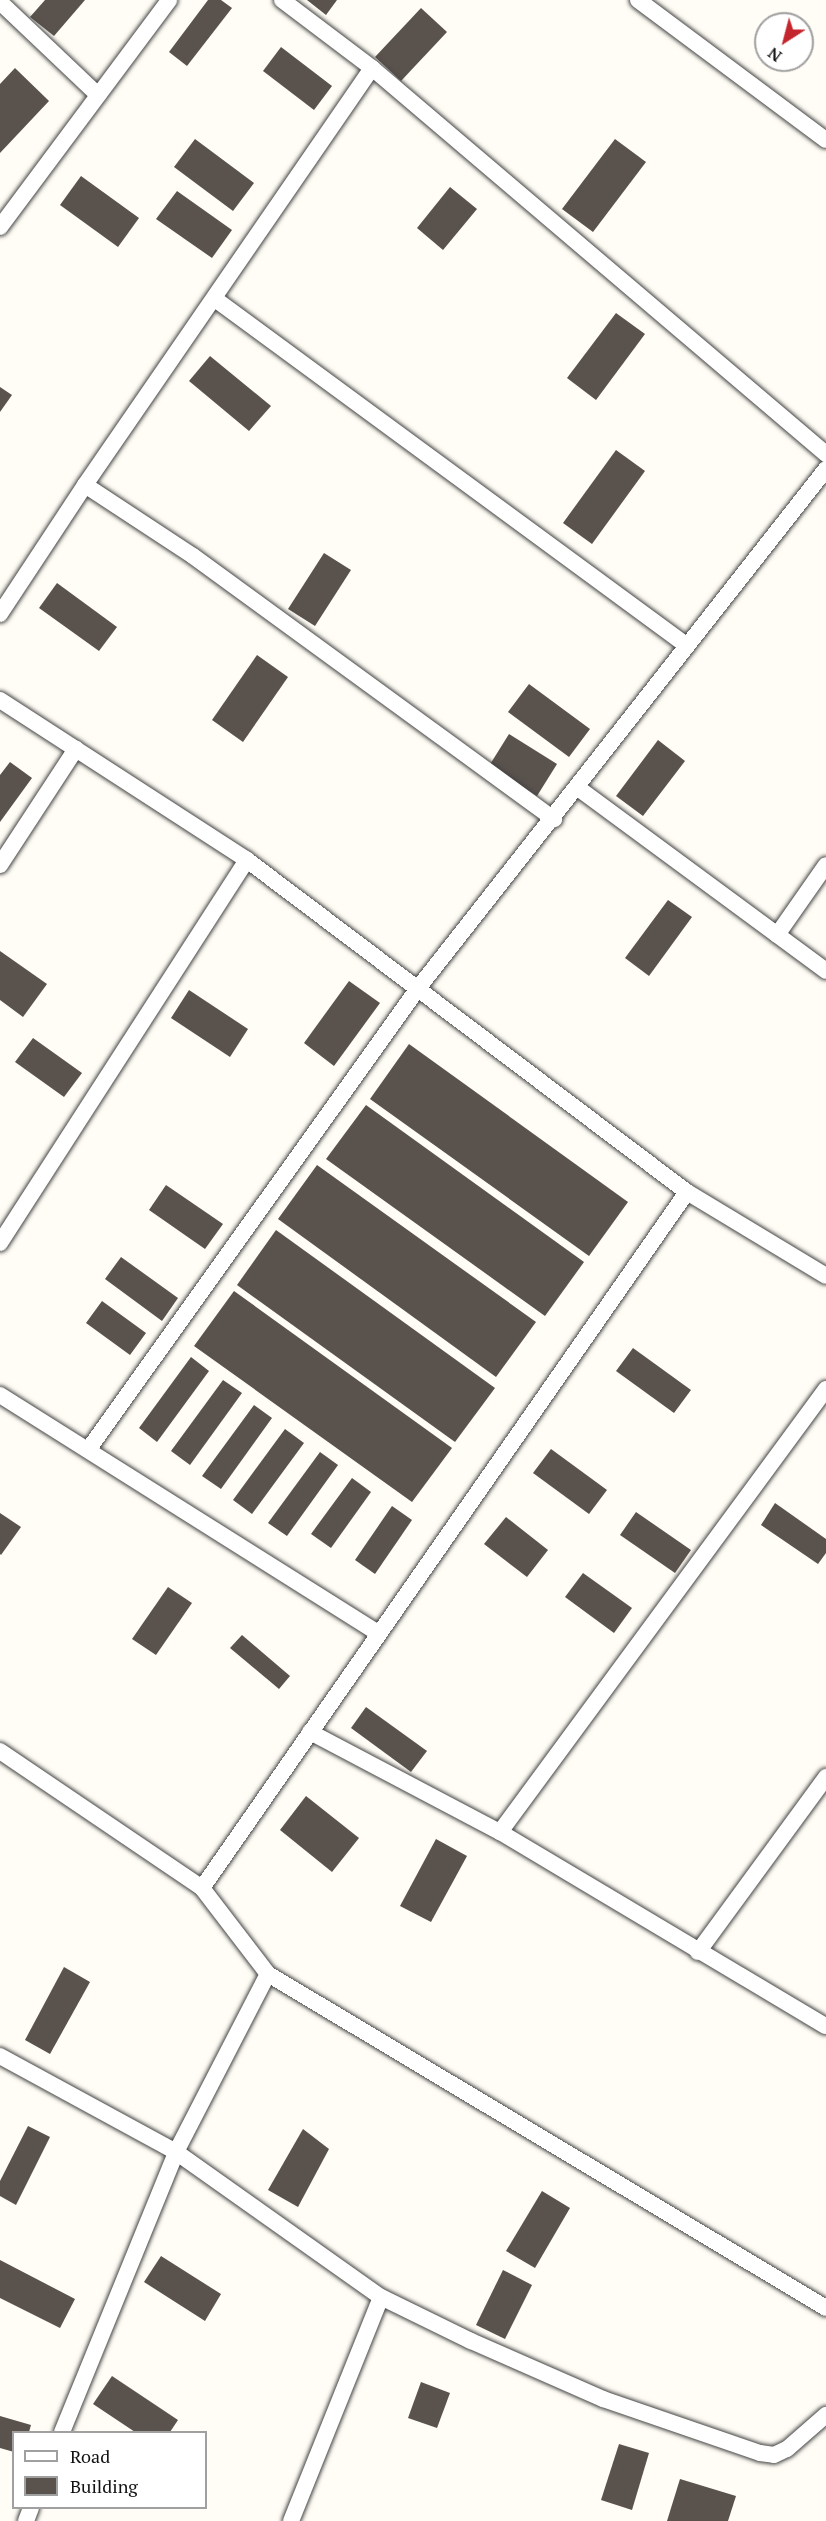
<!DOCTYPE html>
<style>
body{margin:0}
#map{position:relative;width:826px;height:2521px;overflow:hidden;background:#fffdf5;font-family:"PT Serif",serif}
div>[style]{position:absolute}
.building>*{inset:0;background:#5a524d}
.roads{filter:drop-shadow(0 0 2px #444) drop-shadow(0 0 2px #444)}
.street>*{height:16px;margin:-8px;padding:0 8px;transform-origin:8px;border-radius:8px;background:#fff}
span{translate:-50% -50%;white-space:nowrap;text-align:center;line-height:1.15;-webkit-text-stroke:6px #fff;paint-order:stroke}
.legend{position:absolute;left:12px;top:2431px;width:195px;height:78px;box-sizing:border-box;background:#fff;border:2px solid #a0a0a0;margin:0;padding:8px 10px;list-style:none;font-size:18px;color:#111}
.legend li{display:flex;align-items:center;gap:12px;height:30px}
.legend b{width:30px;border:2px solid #a0a0a0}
.north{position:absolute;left:754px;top:12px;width:60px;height:60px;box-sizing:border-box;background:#fff;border:2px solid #a0a0a0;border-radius:50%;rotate:216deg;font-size:16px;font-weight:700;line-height:24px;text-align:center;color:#111}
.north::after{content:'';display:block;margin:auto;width:21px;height:27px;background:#c4262e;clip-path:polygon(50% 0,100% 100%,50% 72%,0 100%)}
</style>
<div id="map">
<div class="building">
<div style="clip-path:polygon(45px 0,85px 0,54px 36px,30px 17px)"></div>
<div style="clip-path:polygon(208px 0,221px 0,232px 8px,187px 66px,169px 52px)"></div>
<div style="clip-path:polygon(307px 0,337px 0,326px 15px)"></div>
<div style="clip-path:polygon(421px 8px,447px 32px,401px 81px,375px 57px)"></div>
<div style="clip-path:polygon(281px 47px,332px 86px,314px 110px,263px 71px)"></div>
<div style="clip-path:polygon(15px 68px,49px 101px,0 153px,0 84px)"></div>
<div style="clip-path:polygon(195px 139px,254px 183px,233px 211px,174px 167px)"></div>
<div style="clip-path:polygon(615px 139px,646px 162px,593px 232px,562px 209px)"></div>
<div style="clip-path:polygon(81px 176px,139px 218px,118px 247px,60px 205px)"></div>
<div style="clip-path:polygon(450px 187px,477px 209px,443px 250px,417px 228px)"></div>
<div style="clip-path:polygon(177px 191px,232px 230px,212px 258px,156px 219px)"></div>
<div style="clip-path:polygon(616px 313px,645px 334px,596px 400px,567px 378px)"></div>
<div style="clip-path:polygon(210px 356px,271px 406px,249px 431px,189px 381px)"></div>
<div style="clip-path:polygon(0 387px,12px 395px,0 412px)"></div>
<div style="clip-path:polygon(616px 450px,645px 471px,592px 544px,563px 523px)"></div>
<div style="clip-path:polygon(324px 553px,351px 570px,315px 626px,288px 609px)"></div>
<div style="clip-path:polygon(57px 583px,117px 627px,99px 651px,39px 608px)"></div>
<div style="clip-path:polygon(257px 655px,288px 677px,243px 742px,212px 720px)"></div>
<div style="clip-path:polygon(529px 684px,590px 729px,569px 757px,508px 712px)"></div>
<div style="clip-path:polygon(509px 734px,557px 764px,537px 796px,489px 766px)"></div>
<div style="clip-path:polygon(658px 740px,685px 761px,643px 816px,616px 796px)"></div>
<div style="clip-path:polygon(10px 762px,32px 778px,0 822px,0 775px)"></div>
<div style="clip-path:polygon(668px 900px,692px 917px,649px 976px,625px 958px)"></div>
<div style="clip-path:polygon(0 951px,47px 984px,23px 1017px,0 1000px)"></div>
<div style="clip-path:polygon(349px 981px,380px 1003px,334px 1066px,304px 1043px)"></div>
<div style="clip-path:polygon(189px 990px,248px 1029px,230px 1057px,171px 1018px)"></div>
<div style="clip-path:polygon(33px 1038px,82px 1073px,64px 1097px,15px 1062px)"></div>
<div style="clip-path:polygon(409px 1044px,628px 1202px,589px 1256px,370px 1099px)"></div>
<div style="clip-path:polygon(366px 1105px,584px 1262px,545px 1316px,326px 1159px)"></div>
<div style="clip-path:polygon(317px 1165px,536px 1322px,496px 1377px,278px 1219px)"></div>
<div style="clip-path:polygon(166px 1185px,223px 1224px,205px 1249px,149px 1210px)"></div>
<div style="clip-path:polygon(276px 1230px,495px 1388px,455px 1442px,237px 1285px)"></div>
<div style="clip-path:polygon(121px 1257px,178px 1298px,162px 1321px,105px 1279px)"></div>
<div style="clip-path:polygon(234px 1291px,452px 1448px,412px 1502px,194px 1346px)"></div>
<div style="clip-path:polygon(102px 1301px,146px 1333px,130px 1355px,86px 1323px)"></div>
<div style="clip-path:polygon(633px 1348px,691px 1390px,674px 1413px,616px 1371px)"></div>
<div style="clip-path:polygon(191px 1357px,209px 1371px,157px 1442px,139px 1428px)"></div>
<div style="clip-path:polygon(223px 1380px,242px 1393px,190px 1465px,171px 1451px)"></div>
<div style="clip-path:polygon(254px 1405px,272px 1418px,221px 1489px,202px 1476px)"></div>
<div style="clip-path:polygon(285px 1429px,304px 1443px,252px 1514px,233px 1500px)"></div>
<div style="clip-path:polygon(551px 1449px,607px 1490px,589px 1514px,533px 1473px)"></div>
<div style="clip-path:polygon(320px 1452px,338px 1465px,287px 1536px,268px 1523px)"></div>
<div style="clip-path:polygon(352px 1478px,371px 1492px,331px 1548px,311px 1534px)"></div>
<div style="clip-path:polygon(775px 1503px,826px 1539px,826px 1553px,818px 1564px,761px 1525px)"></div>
<div style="clip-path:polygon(392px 1506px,412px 1520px,375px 1574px,355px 1560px)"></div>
<div style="clip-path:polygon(636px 1512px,691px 1550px,675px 1573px,620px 1535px)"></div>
<div style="clip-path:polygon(0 1513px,21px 1527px,1px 1555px,0 1554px)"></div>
<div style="clip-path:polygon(506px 1517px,548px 1550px,527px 1577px,484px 1544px)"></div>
<div style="clip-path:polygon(583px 1573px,632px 1608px,614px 1633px,565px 1597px)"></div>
<div style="clip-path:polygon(168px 1587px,192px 1603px,156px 1655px,132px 1639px)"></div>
<div style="clip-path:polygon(242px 1635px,290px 1676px,279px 1689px,230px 1648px)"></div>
<div style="clip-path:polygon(366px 1707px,427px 1751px,411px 1772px,351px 1728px)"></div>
<div style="clip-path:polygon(306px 1796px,359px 1838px,332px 1872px,280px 1830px)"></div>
<div style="clip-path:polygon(436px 1839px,467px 1856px,431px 1922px,400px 1906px)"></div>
<div style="clip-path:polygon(64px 1967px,90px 1982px,50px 2054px,25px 2040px)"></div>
<div style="clip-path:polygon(28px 2126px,50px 2137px,16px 2205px,0 2196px,0 2181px)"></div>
<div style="clip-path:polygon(303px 2129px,329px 2149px,298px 2207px,268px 2190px)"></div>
<div style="clip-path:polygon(542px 2191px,570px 2208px,535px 2268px,506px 2251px)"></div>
<div style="clip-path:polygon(161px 2256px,221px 2294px,205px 2321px,144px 2282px)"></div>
<div style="clip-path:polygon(0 2260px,75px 2299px,60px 2328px,0 2298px)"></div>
<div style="clip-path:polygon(503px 2270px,532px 2285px,505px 2339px,476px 2325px)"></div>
<div style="clip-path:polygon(112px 2376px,178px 2420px,170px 2432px,135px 2432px,93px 2404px)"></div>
<div style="clip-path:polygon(421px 2382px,450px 2393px,437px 2428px,408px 2418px)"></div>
<div style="clip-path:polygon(0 2416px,31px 2425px,29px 2432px,14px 2432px,14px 2452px,0 2448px)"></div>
<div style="clip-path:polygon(619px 2444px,649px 2453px,632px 2510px,601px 2500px)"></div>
<div style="clip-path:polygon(680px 2479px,736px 2496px,728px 2521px,667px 2521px)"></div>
</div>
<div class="roads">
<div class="street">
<div style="left:282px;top:0;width:113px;rotate:37.1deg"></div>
<div style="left:372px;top:68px;width:596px;rotate:40.37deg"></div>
<div style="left:638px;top:0;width:234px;rotate:36.7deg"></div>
<div style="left:0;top:2px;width:135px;rotate:43.5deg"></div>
<div style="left:372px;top:68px;width:506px;rotate:124.54deg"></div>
<div style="left:85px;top:485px;width:129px;rotate:33.3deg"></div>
<div style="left:193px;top:556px;width:447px;rotate:36.1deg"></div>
<div style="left:0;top:227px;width:283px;rotate:-53.3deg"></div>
<div style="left:215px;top:299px;width:584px;rotate:36.3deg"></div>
<div style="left:0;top:614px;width:154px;rotate:-56.6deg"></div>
<div style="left:0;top:700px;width:294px;rotate:32.9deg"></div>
<div style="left:247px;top:860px;width:551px;rotate:37.04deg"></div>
<div style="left:687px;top:1192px;width:162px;rotate:31.1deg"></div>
<div style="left:578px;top:788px;width:308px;rotate:36.4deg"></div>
<div style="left:0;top:865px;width:139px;rotate:-56.8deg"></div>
<div style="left:777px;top:935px;width:85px;rotate:-55deg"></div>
<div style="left:0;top:1243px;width:456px;rotate:-57.2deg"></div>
<div style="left:0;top:1395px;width:445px;rotate:32.2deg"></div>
<div style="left:88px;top:1450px;width:569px;rotate:-54.44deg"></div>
<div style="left:419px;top:987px;width:659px;rotate:-51.84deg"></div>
<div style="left:310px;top:1732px;width:215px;rotate:27.8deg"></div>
<div style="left:500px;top:1832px;width:379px;rotate:30.8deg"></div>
<div style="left:0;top:1751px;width:244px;rotate:34.1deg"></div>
<div style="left:202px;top:1888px;width:108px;rotate:52.5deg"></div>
<div style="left:268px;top:1974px;width:650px;rotate:30.9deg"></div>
<div style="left:500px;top:1832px;width:550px;rotate:-53.65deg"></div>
<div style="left:202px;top:1888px;width:848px;rotate:-55.13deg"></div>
<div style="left:698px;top:1952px;width:217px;rotate:-53.8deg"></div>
<div style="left:0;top:2056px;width:200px;rotate:28.6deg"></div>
<div style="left:176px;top:2152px;width:251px;rotate:35.3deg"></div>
<div style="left:381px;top:2297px;width:100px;rotate:26.1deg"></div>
<div style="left:471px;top:2341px;width:144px;rotate:23.7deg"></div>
<div style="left:603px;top:2399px;width:166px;rotate:19deg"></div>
<div style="left:760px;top:2453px;width:14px;rotate:8deg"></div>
<div style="left:774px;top:2455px;width:14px;rotate:-25deg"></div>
<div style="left:787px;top:2449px;width:52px;rotate:-41.1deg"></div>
<div style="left:62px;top:2432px;width:302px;rotate:-67.8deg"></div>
<div style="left:176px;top:2152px;width:200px;rotate:-62.7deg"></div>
<div style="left:26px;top:2521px;width:14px;rotate:-69deg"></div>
<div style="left:291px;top:2521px;width:241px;rotate:-68.1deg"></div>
</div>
</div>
<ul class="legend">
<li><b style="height:8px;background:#fff"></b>Road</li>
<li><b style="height:16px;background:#5a524d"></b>Building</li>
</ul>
<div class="north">N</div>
</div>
